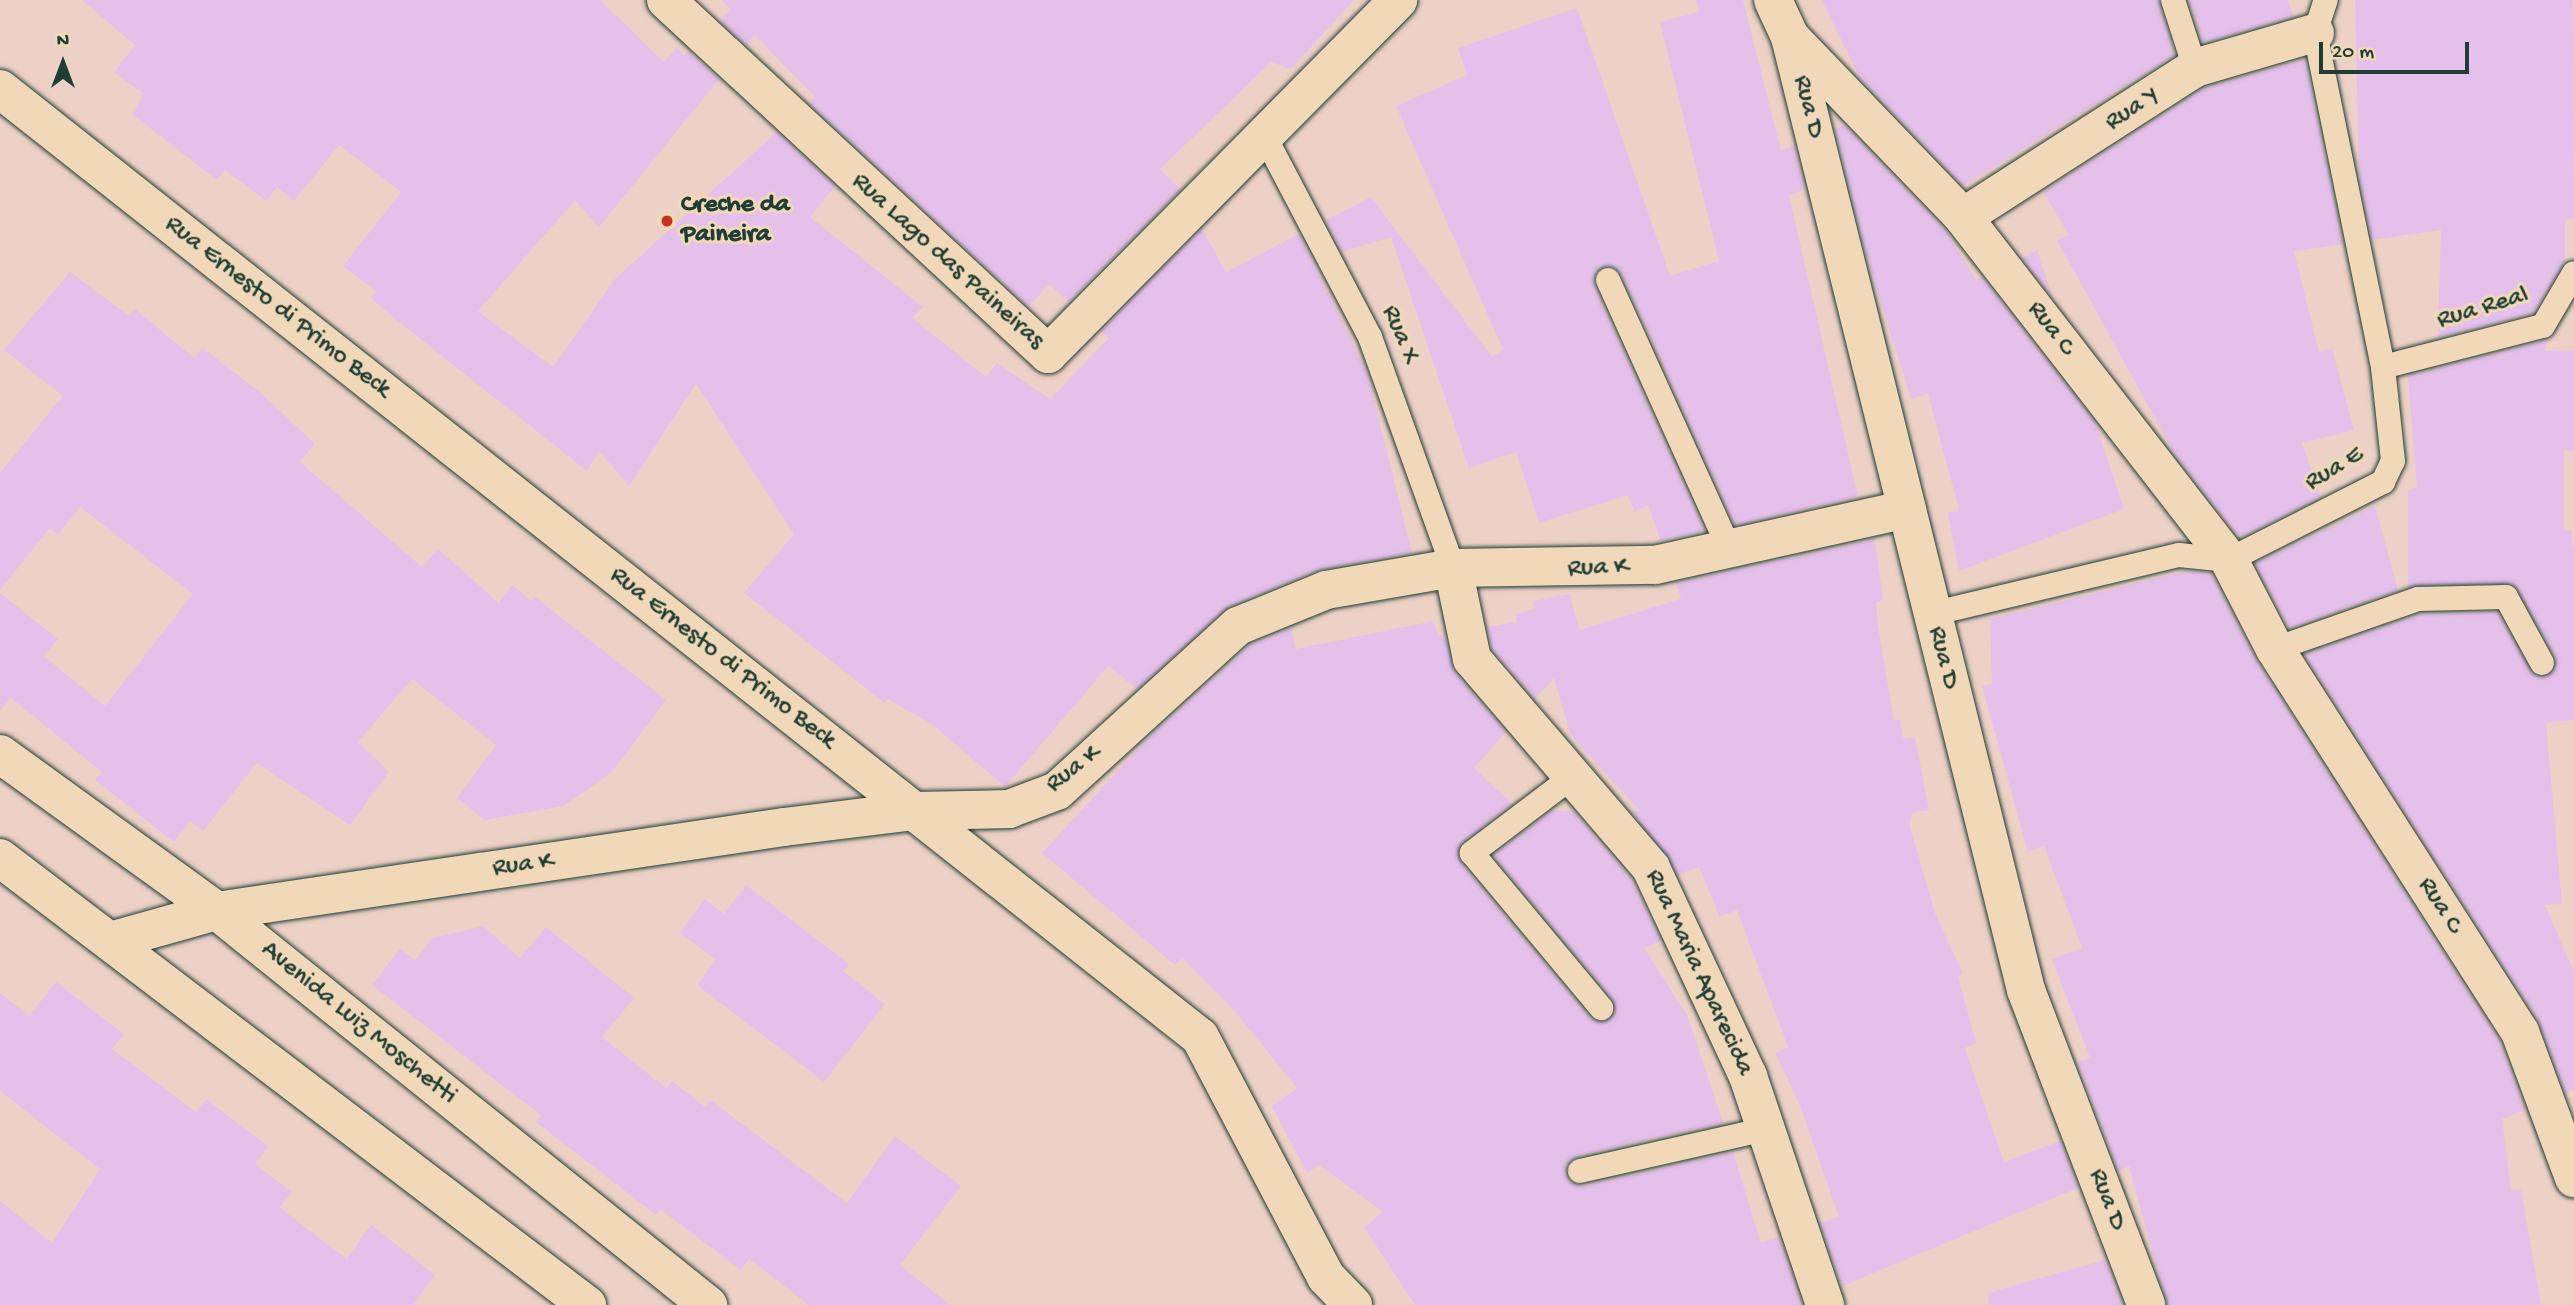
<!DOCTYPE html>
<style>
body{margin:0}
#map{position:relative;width:2574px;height:1305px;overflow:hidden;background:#edd1c7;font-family:"Gochi Hand",sans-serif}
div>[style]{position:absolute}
.building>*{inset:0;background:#e5c0ea}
.roads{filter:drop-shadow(0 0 2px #1f3d34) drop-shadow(0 0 2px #1f3d34)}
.service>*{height:24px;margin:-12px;padding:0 12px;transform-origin:12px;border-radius:12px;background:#f0d8b8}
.minor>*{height:38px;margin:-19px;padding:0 19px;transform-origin:19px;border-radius:19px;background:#f0d8b8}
.tertiary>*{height:38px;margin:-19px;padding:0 19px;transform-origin:19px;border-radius:19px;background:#f0d8b8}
.dots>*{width:19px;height:19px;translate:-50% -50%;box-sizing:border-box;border:4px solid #f0d8b8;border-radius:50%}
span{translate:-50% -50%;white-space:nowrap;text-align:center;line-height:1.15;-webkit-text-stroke:6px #f0d8b8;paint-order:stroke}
.street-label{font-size:26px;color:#1f3d34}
.poi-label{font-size:26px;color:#1f3d34;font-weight:700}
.left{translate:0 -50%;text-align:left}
.north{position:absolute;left:28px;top:28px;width:70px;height:70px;-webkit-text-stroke:5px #f0d8b8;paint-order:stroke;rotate:0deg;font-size:19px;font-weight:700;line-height:28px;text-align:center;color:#1f3d34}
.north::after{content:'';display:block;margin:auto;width:24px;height:32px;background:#1f3d34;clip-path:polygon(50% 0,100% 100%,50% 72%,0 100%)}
.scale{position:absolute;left:2319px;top:42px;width:150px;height:32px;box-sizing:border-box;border:4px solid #1f3d34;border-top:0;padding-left:9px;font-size:21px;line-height:24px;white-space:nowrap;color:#1f3d34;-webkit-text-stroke:5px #f0d8b8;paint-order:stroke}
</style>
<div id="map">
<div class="building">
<div style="clip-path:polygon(82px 0,600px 0,664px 62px,677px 48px,684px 55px,688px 51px,719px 79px,599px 227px,575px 200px,478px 311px,553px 367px,615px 279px,777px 132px,835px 186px,810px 217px,923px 307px,912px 318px,986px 377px,997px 363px,1050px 399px,1109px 338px,1101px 331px,1202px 229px,1226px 272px,1299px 234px,1367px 372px,1412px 553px,1318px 570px,1230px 606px,1137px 689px,1108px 666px,1005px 787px,933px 725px,888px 699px,885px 703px,744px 593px,794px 534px,696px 384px,629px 486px,599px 451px,587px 471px,394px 318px,371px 298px,376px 291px,343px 266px,401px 192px,339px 145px,294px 201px,277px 187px,266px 201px,225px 170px,217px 180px,133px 115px,143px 94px,114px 72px,135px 45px)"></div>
<div style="clip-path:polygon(721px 0,1354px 0,1291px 69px,1271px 62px,1160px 169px,1181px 189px,1069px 302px,1049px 284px,1029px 307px,809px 103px,815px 97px,755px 35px,747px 45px,720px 21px,731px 10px)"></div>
<div style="clip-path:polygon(1696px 0,1743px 0,1781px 151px,1794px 145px,1805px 190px,1789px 195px,1858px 497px,1735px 525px,1622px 274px,1609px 265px,1596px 272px,1594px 286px,1705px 531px,1661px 541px,1648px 506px,1634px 511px,1628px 495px,1539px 523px,1516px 452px,1469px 468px,1391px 237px,1342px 252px,1326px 220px,1371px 197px,1492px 357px,1503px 350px,1396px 106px,1467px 75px,1458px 48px,1577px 8px,1670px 276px,1719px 261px,1660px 22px,1699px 12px)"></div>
<div style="clip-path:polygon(1822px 0,2159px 0,2175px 55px,1963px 186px,1860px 78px)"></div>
<div style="clip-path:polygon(2189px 0,2287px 0,2294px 16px,2203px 43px)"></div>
<div style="clip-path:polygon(2355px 0,2573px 0,2574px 218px,2565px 220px,2565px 262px,2533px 313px,2438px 338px,2441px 230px,2372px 240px,2359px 173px)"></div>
<div style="clip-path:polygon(2305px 59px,2343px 244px,2294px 251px,2319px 352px,2332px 348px,2354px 430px,2302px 443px,2321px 497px,2240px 538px,2177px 458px,2057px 240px,2069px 235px,2043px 192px,2204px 88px)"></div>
<div style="clip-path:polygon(1844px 125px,1946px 231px,1976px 280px,1982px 277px,2095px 422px,2124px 509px,1959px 571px,1948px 513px,1959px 510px,1928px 394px,1911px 399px,1865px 250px,1835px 129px)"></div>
<div style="clip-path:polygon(2037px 250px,2052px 296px,2022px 258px)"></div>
<div style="clip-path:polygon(70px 272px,129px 316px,135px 309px,194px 358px,203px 348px,262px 394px,315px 444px,300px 462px,422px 567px,438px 549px,499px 603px,512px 585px,532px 601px,535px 597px,666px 700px,611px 773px,563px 806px,485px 820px,457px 798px,496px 745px,412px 679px,358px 742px,389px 772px,350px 825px,257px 763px,203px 831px,190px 821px,174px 842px,95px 780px,102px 772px,11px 698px,0 711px,0 593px,58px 639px,44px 656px,105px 706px,193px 594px,80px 507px,58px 535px,50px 528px,0 590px,0 473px,63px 396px,4px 350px)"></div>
<div style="clip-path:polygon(2548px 340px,2545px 351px,2574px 350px,2574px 450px,2564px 451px,2564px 530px,2571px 529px,2574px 551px,2574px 720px,2546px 723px,2562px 904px,2545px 905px,2574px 972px,2574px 1090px,2566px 1093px,2538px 1020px,2304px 654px,2421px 614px,2497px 612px,2534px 675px,2554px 671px,2555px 656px,2513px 584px,2408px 587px,2408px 491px,2417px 487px,2408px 376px)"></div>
<div style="clip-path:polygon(2375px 506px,2398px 590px,2289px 628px,2255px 563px)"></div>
<div style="clip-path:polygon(1875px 539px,1883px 600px,1876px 602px,1878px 626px,1894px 721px,1900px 719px,1903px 739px,1915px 737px,1929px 810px,1912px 813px,1909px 823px,1935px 913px,1963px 974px,1958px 976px,1976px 1043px,1965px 1048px,2004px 1162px,2060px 1141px,2078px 1188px,1842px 1286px,1820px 1223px,1839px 1217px,1799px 1103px,1775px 1053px,1788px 1047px,1737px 910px,1720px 917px,1699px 867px,1678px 875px,1631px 811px,1640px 811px,1570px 734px,1554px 678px,1535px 699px,1492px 649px,1488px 627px,1517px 622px,1516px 614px,1534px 609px,1533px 601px,1570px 594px,1579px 630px,1681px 599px,1676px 583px)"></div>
<div style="clip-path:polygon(2187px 571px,2211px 573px,2257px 661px,2500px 1042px,2525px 1110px,2502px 1119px,2511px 1190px,2521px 1189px,2541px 1305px,2167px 1305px,2129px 1166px,2118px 1171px,2078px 1062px,2090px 1058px,2052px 959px,2082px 948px,2044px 846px,2028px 852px,1982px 686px,1992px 684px,1990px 619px)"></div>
<div style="clip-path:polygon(1434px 621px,1438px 636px,1445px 635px,1455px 673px,1506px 732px,1474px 768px,1512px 804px,1462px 842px,1460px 862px,1590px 1018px,1604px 1022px,1615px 1012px,1612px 998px,1493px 855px,1552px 811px,1573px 811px,1632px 880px,1661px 941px,1644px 948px,1687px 1015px,1723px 1123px,1577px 1156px,1566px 1166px,1569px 1181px,1583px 1186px,1733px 1152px,1761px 1243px,1779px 1237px,1802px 1305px,1415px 1305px,1364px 1227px,1383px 1212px,1319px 1165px,1307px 1173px,1272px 1106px,1297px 1088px,1234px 1010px,1182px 958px,1175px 965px,1042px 853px,1152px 734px,1250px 645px,1291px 628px,1296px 649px)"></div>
<div style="clip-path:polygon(746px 885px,849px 964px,843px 971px,885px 1004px,824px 1082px,697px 985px,716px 960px,680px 933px,705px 899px,724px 914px)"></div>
<div style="clip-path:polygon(483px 926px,520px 958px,546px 927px,634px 998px,602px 1037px,666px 1088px,672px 1081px,705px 1107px,710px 1100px,847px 1203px,895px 1136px,961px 1186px,900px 1265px,950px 1305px,809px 1305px,749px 1259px,741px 1270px,660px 1209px,656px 1215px,536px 1122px,541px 1115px,372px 985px,400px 949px,415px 960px,433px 938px)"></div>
<div style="clip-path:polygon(56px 982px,124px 1034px,112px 1049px,196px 1112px,206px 1099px,268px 1146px,255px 1164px,292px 1192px,280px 1208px,347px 1259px,371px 1225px,435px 1275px,413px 1305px,0 1305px,0 1201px,52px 1243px,100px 1169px,0 1091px,0 993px,29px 1016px)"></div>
<div style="clip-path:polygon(2105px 1260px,2123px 1305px,1989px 1305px,1988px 1293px)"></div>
</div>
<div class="roads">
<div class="service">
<div style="left:2173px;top:0;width:71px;rotate:72.1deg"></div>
<div style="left:1265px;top:137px;width:226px;rotate:62.3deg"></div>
<div style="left:1370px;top:337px;width:245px;rotate:70.2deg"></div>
<div style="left:1608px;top:280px;width:296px;rotate:65.7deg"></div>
<div style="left:2383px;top:367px;width:165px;rotate:-14.4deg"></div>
<div style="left:2543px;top:326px;width:61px;rotate:-59.7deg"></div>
<div style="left:1931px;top:614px;width:255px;rotate:-13.4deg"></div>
<div style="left:2179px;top:555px;width:50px;rotate:5.7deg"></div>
<div style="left:2229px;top:560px;width:173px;rotate:-26.9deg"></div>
<div style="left:2383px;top:482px;width:23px;rotate:-65deg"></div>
<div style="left:2393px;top:461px;width:95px;rotate:-96.1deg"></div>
<div style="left:2383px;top:367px;width:341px;rotate:-101.5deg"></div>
<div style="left:2315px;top:33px;width:35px;rotate:-72deg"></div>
<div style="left:2275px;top:649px;width:151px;rotate:-19.3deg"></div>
<div style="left:2418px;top:599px;width:88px;rotate:-1.3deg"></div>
<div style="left:2506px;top:597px;width:75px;rotate:61.4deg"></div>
<div style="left:1572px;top:777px;width:126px;rotate:142.8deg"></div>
<div style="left:1472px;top:853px;width:202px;rotate:50.2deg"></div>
<div style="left:1580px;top:1171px;width:191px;rotate:-12.7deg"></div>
</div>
<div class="minor">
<div style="left:666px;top:0;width:521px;rotate:42.82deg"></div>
<div style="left:1048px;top:354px;width:498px;rotate:-45.3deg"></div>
<div style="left:1773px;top:0;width:41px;rotate:65.3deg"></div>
<div style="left:1790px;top:37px;width:982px;rotate:76.09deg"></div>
<div style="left:2026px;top:990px;width:337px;rotate:69.1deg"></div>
<div style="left:1790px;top:37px;width:250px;rotate:46.1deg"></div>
<div style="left:1963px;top:217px;width:434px;rotate:52.2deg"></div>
<div style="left:2229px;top:560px;width:100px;rotate:62.7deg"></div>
<div style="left:2275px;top:649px;width:455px;rotate:57.4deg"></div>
<div style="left:2520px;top:1032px;width:156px;rotate:69.7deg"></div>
<div style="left:0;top:89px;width:1529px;rotate:38.31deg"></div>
<div style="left:1200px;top:1037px;width:271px;rotate:62.3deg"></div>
<div style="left:1326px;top:1277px;width:39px;rotate:46deg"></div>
<div style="left:1963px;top:217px;width:276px;rotate:-32.7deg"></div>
<div style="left:2195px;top:68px;width:125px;rotate:-16.3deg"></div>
<div style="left:1453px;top:568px;width:93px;rotate:78.2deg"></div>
<div style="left:1472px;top:659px;width:275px;rotate:49.4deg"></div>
<div style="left:1651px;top:868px;width:230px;rotate:65deg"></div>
<div style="left:1748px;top:1076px;width:242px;rotate:71.4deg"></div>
<div style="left:110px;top:941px;width:111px;rotate:-15.7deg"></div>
<div style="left:217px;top:911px;width:573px;rotate:-8.43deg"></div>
<div style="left:784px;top:827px;width:132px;rotate:-7deg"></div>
<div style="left:915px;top:811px;width:94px;rotate:-1.2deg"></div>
<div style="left:1009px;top:809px;width:51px;rotate:-20.6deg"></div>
<div style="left:1057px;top:791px;width:245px;rotate:-42.4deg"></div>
<div style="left:1238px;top:626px;width:95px;rotate:-22.2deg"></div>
<div style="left:1326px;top:590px;width:129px;rotate:-9.8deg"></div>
<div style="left:1453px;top:568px;width:202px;rotate:-0.9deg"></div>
<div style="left:1655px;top:565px;width:258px;rotate:-12.5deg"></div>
</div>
<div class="tertiary">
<div style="left:0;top:754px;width:268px;rotate:35.9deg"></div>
<div style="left:217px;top:911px;width:630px;rotate:38.75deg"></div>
<div style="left:0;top:858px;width:738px;rotate:37.29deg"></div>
</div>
</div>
<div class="dots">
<div style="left:667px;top:221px;background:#c8321e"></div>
</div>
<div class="street-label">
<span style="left:1807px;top:107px;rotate:76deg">Rua D</span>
<span style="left:2133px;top:110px;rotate:-34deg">Rua Y</span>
<span style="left:947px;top:262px;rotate:42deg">Rua Lago das Paineiras</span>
<span style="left:277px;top:308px;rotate:38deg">Rua Ernesto di Primo Beck</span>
<span style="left:2483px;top:309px;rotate:-17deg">Rua Real</span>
<span style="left:2050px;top:329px;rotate:52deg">Rua C</span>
<span style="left:1399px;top:335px;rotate:67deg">Rua X</span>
<span style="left:2335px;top:470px;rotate:-31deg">Rua E</span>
<span style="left:1598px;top:569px;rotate:-3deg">Rua K</span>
<span style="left:1942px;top:658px;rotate:76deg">Rua D</span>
<span style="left:722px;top:659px;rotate:38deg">Rua Ernesto di Primo Beck</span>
<span style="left:1074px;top:770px;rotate:-38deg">Rua K</span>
<span style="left:523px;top:866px;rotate:-8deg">Rua K</span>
<span style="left:2439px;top:906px;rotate:57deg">Rua C</span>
<span style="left:1698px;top:973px;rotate:65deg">Rua Maria Aparecida</span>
<span style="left:358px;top:1024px;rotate:39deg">Avenida Luiz Moschetti</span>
<span style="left:2106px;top:1200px;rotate:69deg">Rua D</span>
</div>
<div class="poi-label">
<span class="left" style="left:681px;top:221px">Creche da<br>Paineira</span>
</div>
<div class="north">N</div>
<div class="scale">20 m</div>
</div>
